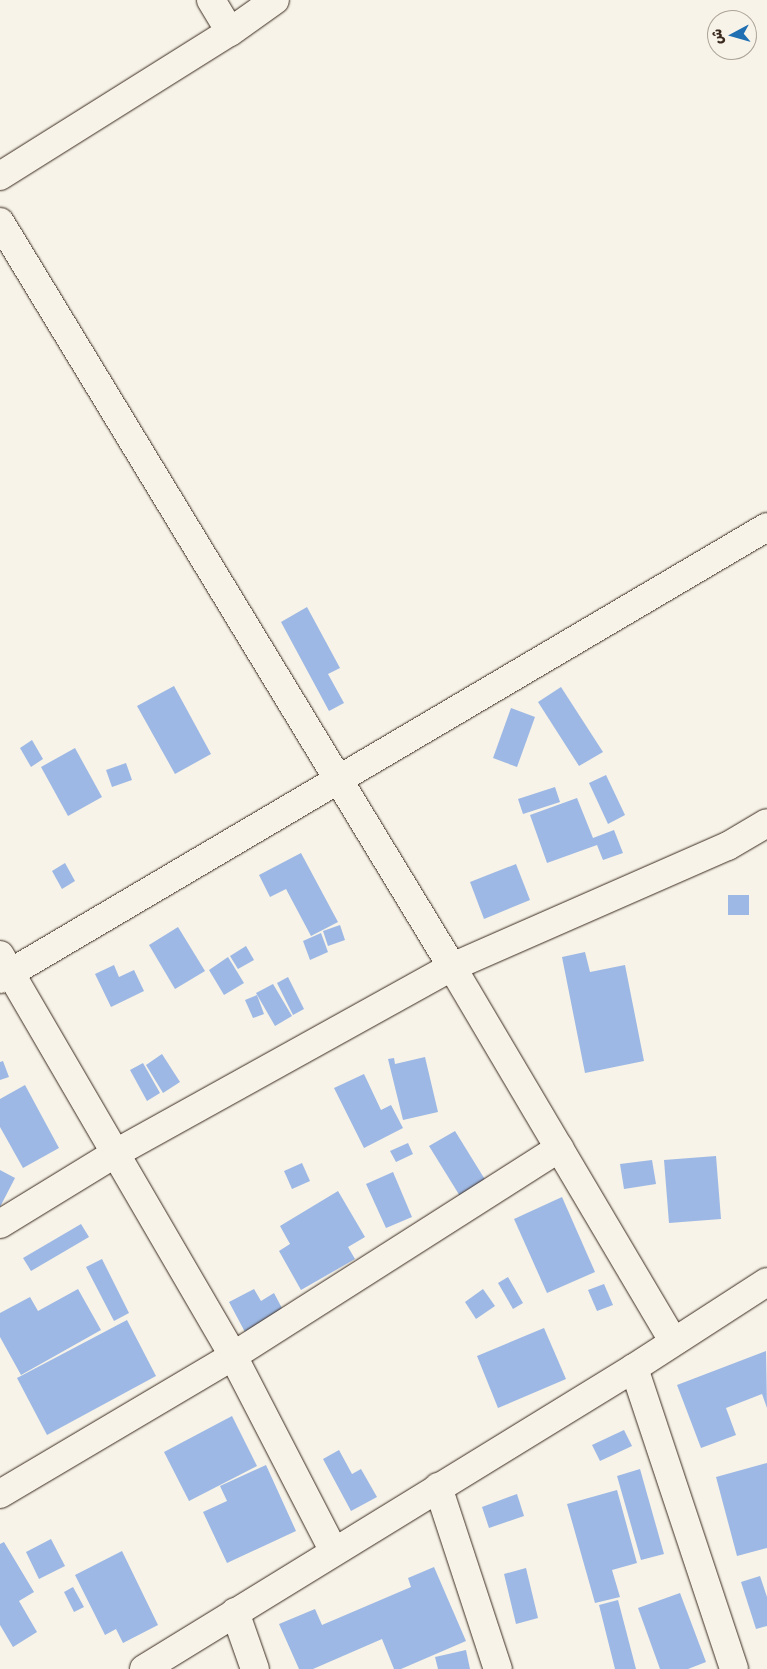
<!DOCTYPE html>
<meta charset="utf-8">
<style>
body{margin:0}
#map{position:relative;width:767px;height:1669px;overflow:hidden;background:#f7f3e8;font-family:"Comic Neue","Playpen Sans Arabic",sans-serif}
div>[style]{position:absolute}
.building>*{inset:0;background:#9db8e4}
.roads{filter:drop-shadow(0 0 1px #3b2a1e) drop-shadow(0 0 1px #3b2a1e)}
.minor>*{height:28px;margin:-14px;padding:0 14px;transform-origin:14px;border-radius:14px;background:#f7f3e8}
span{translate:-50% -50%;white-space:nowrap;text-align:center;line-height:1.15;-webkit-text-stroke:4px #f7f3e8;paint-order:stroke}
.north{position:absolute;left:707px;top:10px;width:50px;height:50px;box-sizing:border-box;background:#f7f3e8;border:1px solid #aca397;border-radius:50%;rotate:264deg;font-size:14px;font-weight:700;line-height:20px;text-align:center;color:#3b2a1e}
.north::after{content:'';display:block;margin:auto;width:18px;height:22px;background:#1f6fb2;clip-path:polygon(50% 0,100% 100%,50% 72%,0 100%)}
</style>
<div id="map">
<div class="building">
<div style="clip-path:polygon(307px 607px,340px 668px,328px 674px,344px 703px,329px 711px,281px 622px)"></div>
<div style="clip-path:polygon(174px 686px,211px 754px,175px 774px,137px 706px)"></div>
<div style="clip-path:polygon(561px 687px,603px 752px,579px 766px,538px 702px)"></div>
<div style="clip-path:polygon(511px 708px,535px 717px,517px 767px,493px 758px)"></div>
<div style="clip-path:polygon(32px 740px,43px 759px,31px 767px,20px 748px)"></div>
<div style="clip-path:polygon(75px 748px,102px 797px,68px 816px,41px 767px)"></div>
<div style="clip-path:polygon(126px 763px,132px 780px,112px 787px,106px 770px)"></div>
<div style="clip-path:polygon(606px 775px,625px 815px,608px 824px,589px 783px)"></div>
<div style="clip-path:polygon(555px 787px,560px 802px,523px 814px,518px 799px)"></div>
<div style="clip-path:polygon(577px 798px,593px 838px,614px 830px,623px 853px,603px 860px,597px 845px,547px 863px,530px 815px)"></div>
<div style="clip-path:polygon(301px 853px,338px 922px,311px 936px,286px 889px,270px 897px,259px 875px)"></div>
<div style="clip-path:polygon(65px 863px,75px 881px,62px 889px,52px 871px)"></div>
<div style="clip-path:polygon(516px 864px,530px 900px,484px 919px,470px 882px)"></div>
<div style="clip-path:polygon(728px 895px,749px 895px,749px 915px,728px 915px)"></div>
<div style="clip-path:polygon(340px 925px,345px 940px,328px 946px,323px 931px)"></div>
<div style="clip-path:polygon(178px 927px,205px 971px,175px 989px,149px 945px)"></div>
<div style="clip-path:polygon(321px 933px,328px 952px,310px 960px,303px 941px)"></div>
<div style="clip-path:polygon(246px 946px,254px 960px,238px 969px,230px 956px)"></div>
<div style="clip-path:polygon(585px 952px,590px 972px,625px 965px,644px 1061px,585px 1073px,562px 957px)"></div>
<div style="clip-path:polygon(228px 957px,244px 983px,224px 995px,209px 970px)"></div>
<div style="clip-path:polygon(114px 965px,119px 977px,134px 970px,144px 991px,111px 1007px,95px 974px)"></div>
<div style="clip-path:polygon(288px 977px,304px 1009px,293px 1015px,277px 983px)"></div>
<div style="clip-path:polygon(273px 984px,292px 1016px,275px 1026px,256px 993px)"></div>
<div style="clip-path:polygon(257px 995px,264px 1014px,253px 1018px,245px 1000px)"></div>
<div style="clip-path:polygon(162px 1054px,180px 1082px,163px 1093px,146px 1065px)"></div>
<div style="clip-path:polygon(425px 1057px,438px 1112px,403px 1120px,388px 1059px,394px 1058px,395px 1064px)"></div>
<div style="clip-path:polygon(3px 1061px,9px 1077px,0 1080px,0 1062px)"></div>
<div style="clip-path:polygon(143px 1063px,160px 1093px,147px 1101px,130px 1070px)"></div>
<div style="clip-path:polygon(364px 1074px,381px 1110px,391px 1105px,403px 1128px,364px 1148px,334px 1088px)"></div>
<div style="clip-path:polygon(25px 1085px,59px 1148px,23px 1168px,0 1127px,0 1099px)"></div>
<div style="clip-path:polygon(455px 1131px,489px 1186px,463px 1201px,429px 1146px)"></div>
<div style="clip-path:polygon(408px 1143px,413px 1154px,396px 1162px,390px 1151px)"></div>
<div style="clip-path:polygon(716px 1156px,721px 1219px,669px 1223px,664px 1160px)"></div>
<div style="clip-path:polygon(652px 1160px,656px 1184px,624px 1189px,620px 1164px)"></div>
<div style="clip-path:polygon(302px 1163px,310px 1181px,292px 1189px,284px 1171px)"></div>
<div style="clip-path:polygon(0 1170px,15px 1178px,0 1207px)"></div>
<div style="clip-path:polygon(393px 1172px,412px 1217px,386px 1228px,366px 1184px)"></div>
<div style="clip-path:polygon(338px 1191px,365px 1237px,348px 1247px,355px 1259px,301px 1290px,279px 1251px,290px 1244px,280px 1226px)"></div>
<div style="clip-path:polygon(562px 1197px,595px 1272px,547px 1293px,514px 1219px)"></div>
<div style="clip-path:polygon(81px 1224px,89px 1237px,31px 1271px,23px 1258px)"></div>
<div style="clip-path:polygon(102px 1259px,129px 1313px,114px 1321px,86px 1267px)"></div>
<div style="clip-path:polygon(508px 1277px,523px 1303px,513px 1309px,498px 1283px)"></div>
<div style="clip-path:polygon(604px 1284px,613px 1305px,597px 1311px,588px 1290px)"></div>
<div style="clip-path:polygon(78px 1289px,101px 1330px,21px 1375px,0 1337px,0 1313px,30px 1297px,38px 1311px)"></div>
<div style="clip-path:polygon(254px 1289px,261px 1301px,274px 1293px,284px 1312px,245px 1332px,229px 1302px)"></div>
<div style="clip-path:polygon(483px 1289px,495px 1306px,476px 1319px,465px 1302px)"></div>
<div style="clip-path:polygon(127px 1320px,156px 1376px,47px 1435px,17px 1378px)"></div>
<div style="clip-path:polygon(544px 1328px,566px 1379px,498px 1408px,477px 1356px)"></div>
<div style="clip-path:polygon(766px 1351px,767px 1408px,762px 1394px,726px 1408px,736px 1435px,701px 1448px,677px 1385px)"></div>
<div style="clip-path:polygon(232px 1416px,257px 1466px,189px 1501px,164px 1452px)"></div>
<div style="clip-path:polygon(624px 1430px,632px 1446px,600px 1461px,592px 1445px)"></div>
<div style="clip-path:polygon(339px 1450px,352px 1474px,361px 1469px,377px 1497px,351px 1511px,323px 1459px)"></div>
<div style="clip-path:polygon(767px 1463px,767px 1548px,737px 1556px,716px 1477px)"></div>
<div style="clip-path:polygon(266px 1465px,296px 1531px,227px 1563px,203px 1512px,227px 1501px,220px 1486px)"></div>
<div style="clip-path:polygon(640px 1469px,664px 1554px,641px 1560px,617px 1476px)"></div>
<div style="clip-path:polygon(617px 1490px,637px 1563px,612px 1570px,620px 1597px,595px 1603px,567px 1504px)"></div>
<div style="clip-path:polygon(517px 1494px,524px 1516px,489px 1528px,482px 1507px)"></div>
<div style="clip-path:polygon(51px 1539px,65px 1566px,39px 1579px,26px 1552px)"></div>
<div style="clip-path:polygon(4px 1542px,34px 1592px,19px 1601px,37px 1632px,13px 1647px,0 1625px,0 1544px)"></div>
<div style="clip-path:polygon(122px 1551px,158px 1625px,123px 1643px,116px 1629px,105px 1635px,75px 1575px)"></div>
<div style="clip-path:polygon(434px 1567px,466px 1641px,401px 1669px,394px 1669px,382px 1639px,313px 1669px,299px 1669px,279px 1624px,315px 1609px,322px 1625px,411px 1587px,408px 1578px)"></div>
<div style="clip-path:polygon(526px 1568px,538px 1618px,516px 1624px,504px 1574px)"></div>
<div style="clip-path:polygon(760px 1576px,767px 1597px,767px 1626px,756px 1629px,741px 1582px)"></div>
<div style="clip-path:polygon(73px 1587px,84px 1607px,74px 1612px,64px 1592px)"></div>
<div style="clip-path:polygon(680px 1593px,706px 1662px,688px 1669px,660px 1669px,638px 1608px)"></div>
<div style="clip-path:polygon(618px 1600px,636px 1669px,615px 1669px,599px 1605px)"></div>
<div style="clip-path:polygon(466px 1650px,470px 1669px,438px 1669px,435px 1657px)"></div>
</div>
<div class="roads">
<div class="minor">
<div style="left:211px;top:0;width:37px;rotate:59deg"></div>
<div style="left:0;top:176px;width:271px;rotate:-32.1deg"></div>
<div style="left:230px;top:32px;width:55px;rotate:-35.4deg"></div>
<div style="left:0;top:222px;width:871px;rotate:58.75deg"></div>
<div style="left:452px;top:967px;width:434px;rotate:59.4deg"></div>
<div style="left:0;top:955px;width:464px;rotate:59.8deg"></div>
<div style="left:233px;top:1356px;width:220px;rotate:62.7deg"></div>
<div style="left:0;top:979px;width:890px;rotate:-30.51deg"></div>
<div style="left:0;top:1224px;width:136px;rotate:-31.5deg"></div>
<div style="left:116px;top:1153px;width:384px;rotate:-29deg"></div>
<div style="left:452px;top:967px;width:301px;rotate:-23.7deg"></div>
<div style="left:728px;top:846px;width:45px;rotate:-30.5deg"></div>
<div style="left:634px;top:1368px;width:317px;rotate:71.6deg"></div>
<div style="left:438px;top:1487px;width:192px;rotate:71.8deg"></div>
<div style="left:0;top:1494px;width:271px;rotate:-30.6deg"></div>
<div style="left:233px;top:1356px;width:387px;rotate:-32.5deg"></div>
<div style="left:235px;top:1612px;width:60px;rotate:70.7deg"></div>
<div style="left:144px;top:1669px;width:575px;rotate:-31.56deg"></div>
<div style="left:634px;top:1368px;width:158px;rotate:-32.9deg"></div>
</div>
</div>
<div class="north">ش</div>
</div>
